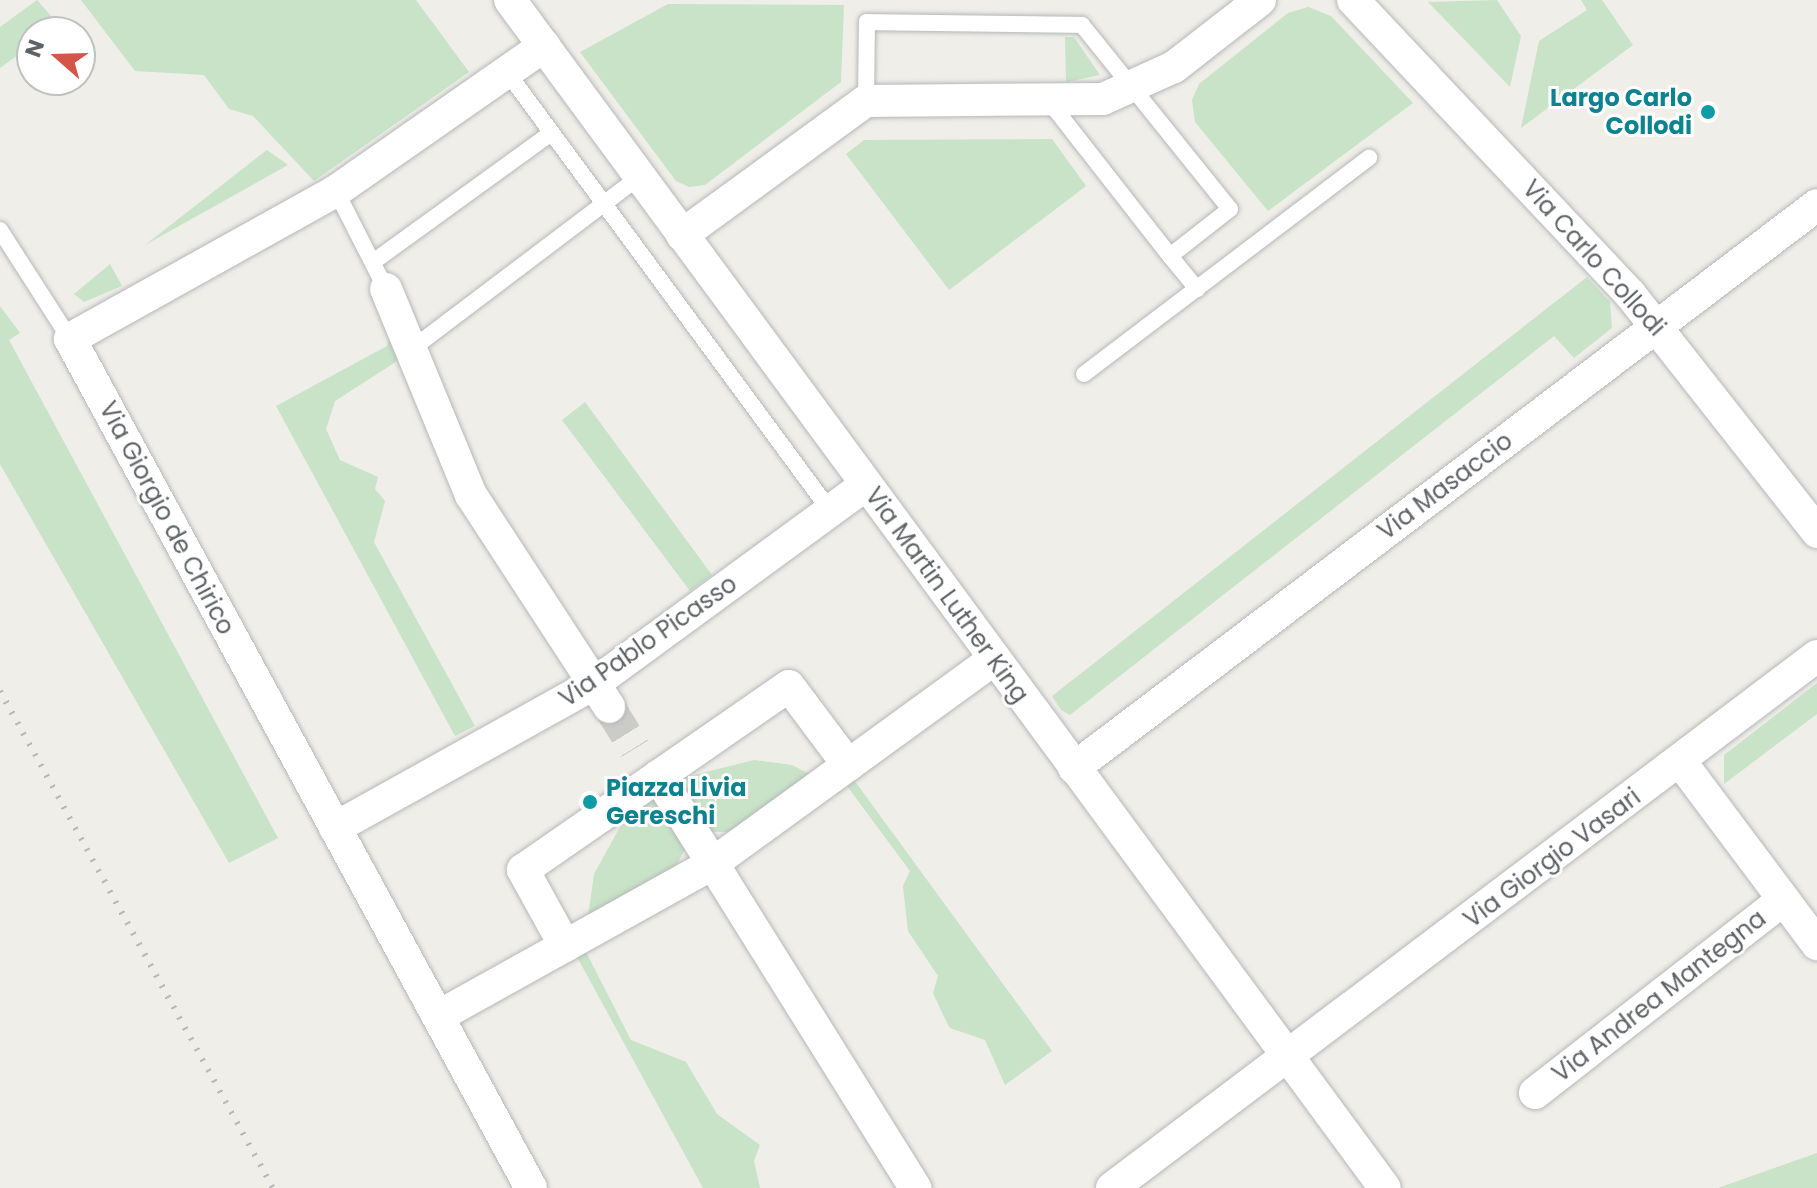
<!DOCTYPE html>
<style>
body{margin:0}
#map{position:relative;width:1817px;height:1188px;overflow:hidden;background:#efeee8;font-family:Poppins,sans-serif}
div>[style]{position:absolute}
.green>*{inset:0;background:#c8e3c8}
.street-tunnel>*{height:32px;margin-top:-16px;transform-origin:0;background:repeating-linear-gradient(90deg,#cbcbc8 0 32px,transparent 0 48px)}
.roads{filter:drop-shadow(0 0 2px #b5b7ba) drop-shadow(0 0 2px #b5b7ba)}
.lane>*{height:16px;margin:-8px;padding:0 8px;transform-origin:8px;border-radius:8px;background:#fff}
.street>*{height:32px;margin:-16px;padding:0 16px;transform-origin:16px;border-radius:16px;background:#fff}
.rail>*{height:6px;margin-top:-3px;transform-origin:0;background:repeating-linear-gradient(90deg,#b5b6b6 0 2px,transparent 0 12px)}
.dots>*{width:22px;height:22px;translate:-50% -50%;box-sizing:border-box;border:4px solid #fff;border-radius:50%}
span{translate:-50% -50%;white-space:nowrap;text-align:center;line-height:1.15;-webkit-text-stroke:6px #fff;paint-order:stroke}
.culture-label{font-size:24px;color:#0d838f;font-weight:700}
.right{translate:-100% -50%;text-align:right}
.left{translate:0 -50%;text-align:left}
.street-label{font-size:24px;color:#5f6266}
.north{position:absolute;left:16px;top:16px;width:80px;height:80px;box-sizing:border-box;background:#fff;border:2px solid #bfc0c2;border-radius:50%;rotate:290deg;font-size:22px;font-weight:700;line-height:32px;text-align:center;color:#5f6266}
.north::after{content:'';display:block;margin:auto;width:28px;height:36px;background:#d55648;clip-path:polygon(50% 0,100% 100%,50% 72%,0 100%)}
</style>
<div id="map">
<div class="green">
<div style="clip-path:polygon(37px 0,59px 25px,32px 32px,32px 45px,0 68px,0 27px)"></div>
<div style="clip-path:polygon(81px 0,416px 0,469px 72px,314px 181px,253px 116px,229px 109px,204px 75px,135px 71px)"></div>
<div style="clip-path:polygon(1497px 0,1521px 36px,1510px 87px,1428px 2px)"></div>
<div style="clip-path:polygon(1581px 0,1602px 0,1633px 45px,1521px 128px,1539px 41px,1587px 10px)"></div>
<div style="clip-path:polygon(668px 4px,844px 5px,841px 82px,705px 185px,689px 187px,676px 181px,580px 52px)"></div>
<div style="clip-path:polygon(1308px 7px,1331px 16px,1413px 103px,1268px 211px,1195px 122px,1192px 100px,1199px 84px,1288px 13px)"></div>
<div style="clip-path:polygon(1065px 37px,1074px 37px,1100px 75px,1066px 82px)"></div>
<div style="clip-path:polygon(1052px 139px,1086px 186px,949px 290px,846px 154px,864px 140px)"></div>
<div style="clip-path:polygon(267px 150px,288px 165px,145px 245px)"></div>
<div style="clip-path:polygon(110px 264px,122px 286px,84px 302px,74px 294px)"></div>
<div style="clip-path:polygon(1587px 277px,1610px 302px,1612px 328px,1574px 358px,1554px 336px,1070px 715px,1061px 710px,1052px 696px)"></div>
<div style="clip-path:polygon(0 306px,20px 333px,9px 340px,278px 838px,229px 863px,0 464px)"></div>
<div style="clip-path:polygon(392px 329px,405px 356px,335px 401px,326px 429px,340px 460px,378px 477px,375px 489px,385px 501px,374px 542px,475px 726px,455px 736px,276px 406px,387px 346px)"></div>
<div style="clip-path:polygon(585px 402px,712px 575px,690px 591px,562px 420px)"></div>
<div style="clip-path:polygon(1817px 683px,1817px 714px,1724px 784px,1724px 755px)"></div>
<div style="clip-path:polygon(754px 760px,792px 765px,817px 778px,732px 832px,700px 832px,678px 779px)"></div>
<div style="clip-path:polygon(854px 780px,1052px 1051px,1005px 1085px,985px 1040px,950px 1028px,944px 1017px,933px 993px,938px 976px,908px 931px,903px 886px,910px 871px,847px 786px)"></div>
<div style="clip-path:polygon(650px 794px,690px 839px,675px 868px,587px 924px,594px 874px,620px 827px)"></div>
<div style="clip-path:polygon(585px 950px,631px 1040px,686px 1062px,717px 1114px,760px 1145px,754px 1161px,760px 1188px,703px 1188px,576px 955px)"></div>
<div style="clip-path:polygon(1817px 1153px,1817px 1188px,1718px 1188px)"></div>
</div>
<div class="street-tunnel">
<div style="left:609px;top:707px;width:49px;rotate:58.2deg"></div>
</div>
<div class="roads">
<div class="lane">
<div style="left:507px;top:72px;width:546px;rotate:53.63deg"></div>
<div style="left:866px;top:101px;width:79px;rotate:-89.3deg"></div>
<div style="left:867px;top:22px;width:215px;rotate:0.8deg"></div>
<div style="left:1082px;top:25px;width:236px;rotate:51.2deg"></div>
<div style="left:1230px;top:209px;width:76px;rotate:141.9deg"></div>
<div style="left:1170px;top:256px;width:192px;rotate:-128deg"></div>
<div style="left:336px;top:191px;width:110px;rotate:63deg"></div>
<div style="left:0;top:230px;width:130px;rotate:57.3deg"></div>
<div style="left:1170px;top:256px;width:43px;rotate:50.7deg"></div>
<div style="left:373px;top:262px;width:220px;rotate:-35.9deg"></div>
<div style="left:409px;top:351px;width:290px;rotate:-37.1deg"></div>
<div style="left:1084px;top:374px;width:358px;rotate:-37.2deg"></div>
</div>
<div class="street">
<div style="left:510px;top:0;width:1475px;rotate:53.63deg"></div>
<div style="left:1353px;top:0;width:404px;rotate:46.7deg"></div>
<div style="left:1630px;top:294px;width:303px;rotate:51.8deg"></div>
<div style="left:682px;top:235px;width:228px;rotate:-36.1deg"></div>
<div style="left:866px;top:101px;width:237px;rotate:-0.5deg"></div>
<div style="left:1103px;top:99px;width:78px;rotate:-24.3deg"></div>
<div style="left:1174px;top:67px;width:109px;rotate:-37.9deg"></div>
<div style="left:386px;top:289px;width:223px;rotate:67.6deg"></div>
<div style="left:471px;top:495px;width:253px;rotate:56.9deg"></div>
<div style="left:1680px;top:761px;width:229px;rotate:53.2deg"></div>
<div style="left:1074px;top:768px;width:932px;rotate:-37.15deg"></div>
<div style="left:658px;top:776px;width:486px;rotate:58deg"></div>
<div style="left:335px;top:828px;width:298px;rotate:-29.1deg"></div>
<div style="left:595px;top:683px;width:336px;rotate:-36.2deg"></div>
<div style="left:565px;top:946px;width:87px;rotate:-118.9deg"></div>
<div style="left:523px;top:870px;width:323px;rotate:-34.7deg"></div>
<div style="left:789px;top:686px;width:99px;rotate:53.2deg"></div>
<div style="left:439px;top:1016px;width:312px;rotate:-29.1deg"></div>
<div style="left:712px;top:864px;width:349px;rotate:-36deg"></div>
<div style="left:1535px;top:1093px;width:314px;rotate:-37.9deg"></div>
<div style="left:531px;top:1188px;width:966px;rotate:-118.5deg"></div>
<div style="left:70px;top:339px;width:304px;rotate:-29.1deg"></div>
<div style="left:336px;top:191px;width:254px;rotate:-34.9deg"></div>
<div style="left:1112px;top:1188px;width:883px;rotate:-37.04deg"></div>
</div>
</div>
<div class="rail">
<div style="left:0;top:691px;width:567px;rotate:61.22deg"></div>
</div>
<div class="dots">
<div style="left:1708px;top:112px;background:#0f9aa8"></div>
<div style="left:590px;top:802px;background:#0f9aa8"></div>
</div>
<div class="culture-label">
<span class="right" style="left:1692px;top:112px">Largo Carlo<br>Collodi</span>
<span class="left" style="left:606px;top:802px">Piazza Livia<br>Gereschi</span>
</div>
<div class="street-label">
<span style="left:1594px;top:258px;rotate:48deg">Via Carlo Collodi</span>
<span style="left:1445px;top:486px;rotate:-37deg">Via Masaccio</span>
<span style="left:167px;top:518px;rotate:62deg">Via Giorgio de Chirico</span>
<span style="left:947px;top:595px;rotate:54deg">Via Martin Luther King</span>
<span style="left:648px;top:641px;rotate:-35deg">Via Pablo Picasso</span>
<span style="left:1552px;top:858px;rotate:-37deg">Via Giorgio Vasari</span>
<span style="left:1659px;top:996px;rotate:-38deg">Via Andrea Mantegna</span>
</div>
<div class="north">N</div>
</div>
